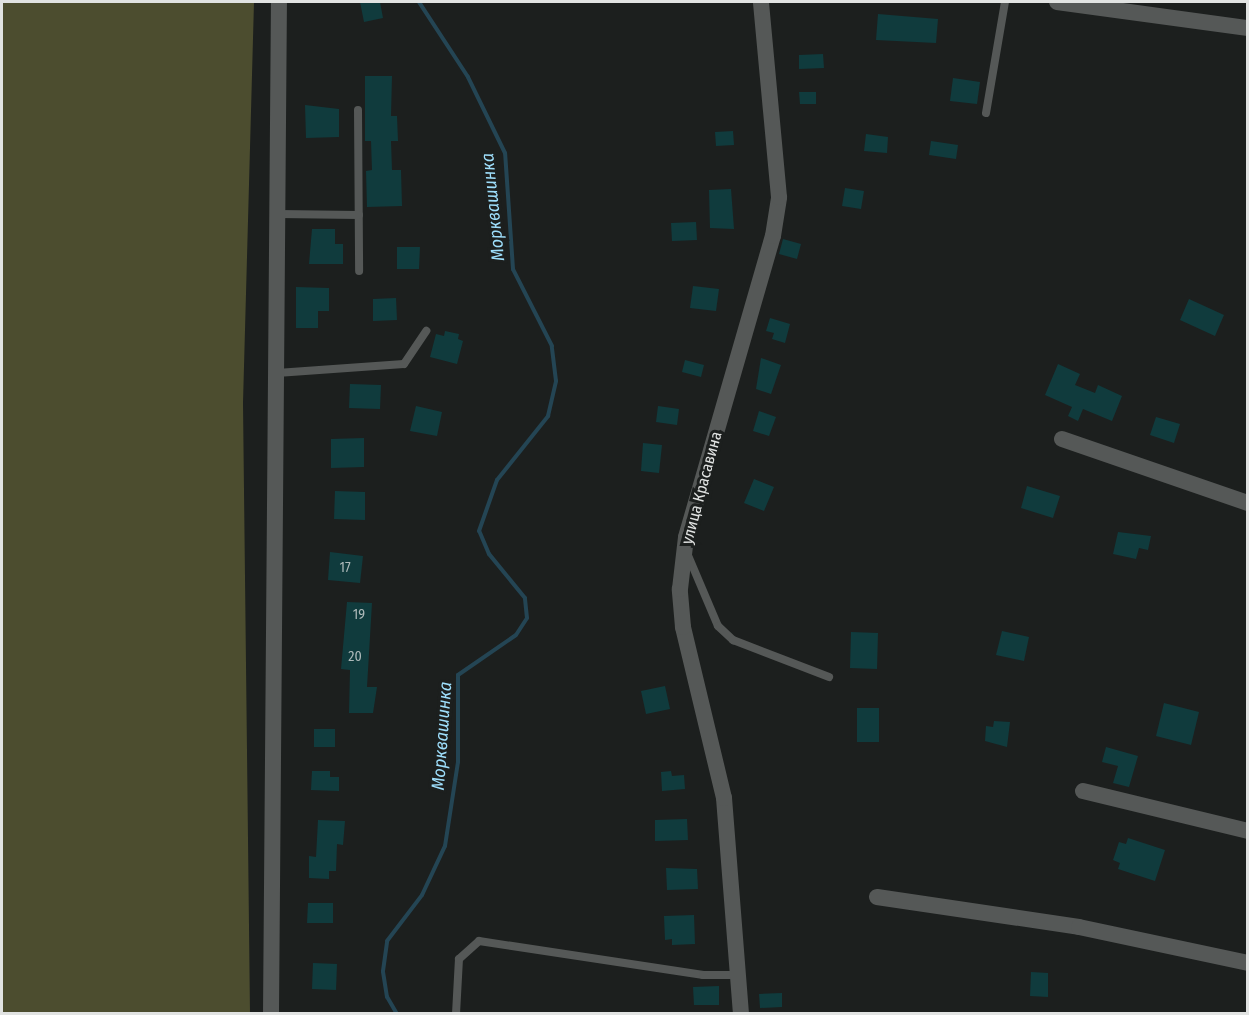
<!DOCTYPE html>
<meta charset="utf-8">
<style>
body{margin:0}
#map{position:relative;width:1249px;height:1015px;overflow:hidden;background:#1c1f1e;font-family:"Fira Sans Condensed",sans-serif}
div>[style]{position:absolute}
.forest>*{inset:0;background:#4c4d2f}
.stream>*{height:4px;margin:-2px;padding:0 2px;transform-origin:2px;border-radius:2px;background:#244554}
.building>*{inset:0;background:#103b3d}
.service>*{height:8px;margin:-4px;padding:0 4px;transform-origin:4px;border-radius:4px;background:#555857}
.minor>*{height:16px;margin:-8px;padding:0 8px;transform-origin:8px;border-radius:8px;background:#555857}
span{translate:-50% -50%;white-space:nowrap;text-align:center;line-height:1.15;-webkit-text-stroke:6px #1c1f1e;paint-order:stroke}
.number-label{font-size:14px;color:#adb9b9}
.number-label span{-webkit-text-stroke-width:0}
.street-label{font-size:16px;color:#e1e3e2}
.water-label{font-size:18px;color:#9edefb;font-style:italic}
.frame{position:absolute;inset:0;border:3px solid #e1e3e2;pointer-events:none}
</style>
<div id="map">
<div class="forest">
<div style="clip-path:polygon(2px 2px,254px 2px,243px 403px,250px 1013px,2px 1013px)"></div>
</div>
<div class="stream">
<div style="left:397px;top:1014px;width:20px;rotate:-120deg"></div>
<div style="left:387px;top:997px;width:26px;rotate:-99deg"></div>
<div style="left:383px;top:971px;width:30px;rotate:-82deg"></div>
<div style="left:387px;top:941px;width:58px;rotate:-52.7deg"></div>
<div style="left:422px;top:895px;width:54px;rotate:-64.9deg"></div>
<div style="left:445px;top:846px;width:85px;rotate:-81.2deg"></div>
<div style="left:458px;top:762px;width:87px;rotate:-90deg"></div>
<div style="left:458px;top:675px;width:70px;rotate:-34.6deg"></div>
<div style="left:516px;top:635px;width:20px;rotate:-57deg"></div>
<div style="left:527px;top:618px;width:20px;rotate:-96deg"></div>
<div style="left:525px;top:598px;width:57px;rotate:-129.3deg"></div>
<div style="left:489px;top:554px;width:25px;rotate:-113deg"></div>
<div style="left:479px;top:531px;width:54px;rotate:-70.6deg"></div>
<div style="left:497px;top:480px;width:82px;rotate:-51.4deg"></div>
<div style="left:548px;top:416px;width:36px;rotate:-77deg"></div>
<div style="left:556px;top:381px;width:35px;rotate:-97deg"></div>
<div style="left:552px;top:346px;width:86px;rotate:-116.9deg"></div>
<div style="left:513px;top:269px;width:116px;rotate:-93.9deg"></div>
<div style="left:505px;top:153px;width:85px;rotate:-116deg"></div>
<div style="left:468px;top:77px;width:90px;rotate:-123.2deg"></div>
</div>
<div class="building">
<div style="clip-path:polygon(360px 2px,380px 2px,383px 18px,364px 22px)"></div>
<div style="clip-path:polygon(878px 14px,938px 19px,936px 43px,876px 40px)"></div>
<div style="clip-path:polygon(823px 54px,824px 68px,799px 69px,799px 55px)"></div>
<div style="clip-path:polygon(365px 76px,392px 76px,391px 116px,397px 116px,398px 141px,391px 141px,392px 170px,401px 170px,402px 206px,367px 207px,366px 171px,372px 170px,371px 141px,365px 141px)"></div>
<div style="clip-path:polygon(953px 78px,980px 82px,977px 104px,950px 101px)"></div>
<div style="clip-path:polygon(799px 92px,816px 92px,816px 104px,800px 104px)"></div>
<div style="clip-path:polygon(305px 105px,339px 109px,339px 137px,306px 138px)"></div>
<div style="clip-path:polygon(733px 131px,734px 145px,716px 146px,715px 132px)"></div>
<div style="clip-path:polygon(866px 134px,888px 137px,887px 153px,864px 151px)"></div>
<div style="clip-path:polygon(931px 141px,958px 145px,956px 159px,929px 155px)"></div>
<div style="clip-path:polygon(845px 188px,864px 191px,861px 209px,842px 206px)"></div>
<div style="clip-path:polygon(731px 189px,734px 229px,710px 228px,709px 190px)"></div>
<div style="clip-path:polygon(696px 222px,697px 240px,672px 241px,671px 223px)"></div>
<div style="clip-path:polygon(312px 229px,335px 229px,335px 244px,343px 244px,343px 264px,309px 264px)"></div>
<div style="clip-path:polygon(783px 239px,801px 244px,797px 259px,779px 254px)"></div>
<div style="clip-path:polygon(397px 247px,420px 247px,419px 269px,397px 269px)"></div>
<div style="clip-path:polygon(693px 286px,719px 289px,716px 311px,690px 308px)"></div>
<div style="clip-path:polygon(296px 287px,329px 288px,329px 311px,318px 311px,318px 328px,296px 328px)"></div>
<div style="clip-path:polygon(396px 298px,397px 320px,373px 321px,373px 299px)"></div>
<div style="clip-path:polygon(1189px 299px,1224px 315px,1215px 336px,1180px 320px)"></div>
<div style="clip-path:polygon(770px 318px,790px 324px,785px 343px,772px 339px,774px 333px,766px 331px)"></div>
<div style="clip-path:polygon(445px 331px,459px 334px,458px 339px,463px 341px,457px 364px,430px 357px,436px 334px,444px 336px)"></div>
<div style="clip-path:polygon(761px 358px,781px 365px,771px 394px,756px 389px)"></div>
<div style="clip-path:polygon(685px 360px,704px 365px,701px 377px,682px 372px)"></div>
<div style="clip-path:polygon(1058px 364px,1080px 374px,1075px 385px,1095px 393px,1098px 385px,1122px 396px,1112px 421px,1083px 409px,1078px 421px,1068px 416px,1072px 407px,1045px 395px)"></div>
<div style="clip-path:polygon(350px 384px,381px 385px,380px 409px,349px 408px)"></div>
<div style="clip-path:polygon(416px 406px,442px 412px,437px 436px,410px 431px)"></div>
<div style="clip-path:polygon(658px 406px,679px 409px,677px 425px,656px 422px)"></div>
<div style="clip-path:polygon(759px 411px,776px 417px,769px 436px,753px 431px)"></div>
<div style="clip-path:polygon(1156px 417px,1180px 424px,1174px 443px,1150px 435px)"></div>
<div style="clip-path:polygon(364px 438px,364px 467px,331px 468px,331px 439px)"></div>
<div style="clip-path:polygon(643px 443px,662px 445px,659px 473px,641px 471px)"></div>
<div style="clip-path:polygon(754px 479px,774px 487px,764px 511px,744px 503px)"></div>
<div style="clip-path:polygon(1027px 486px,1060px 496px,1053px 518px,1021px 508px)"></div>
<div style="clip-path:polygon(335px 491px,365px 492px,365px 520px,334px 519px)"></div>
<div style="clip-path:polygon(1118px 532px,1151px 536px,1148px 550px,1139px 548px,1136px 559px,1113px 554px)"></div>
<div style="clip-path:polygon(330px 552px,363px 556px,360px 583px,328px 580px)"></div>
<div style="clip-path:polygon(347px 602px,372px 603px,367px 687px,377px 687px,373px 713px,349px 713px,350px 670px,341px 669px)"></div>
<div style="clip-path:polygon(1002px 631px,1029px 637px,1024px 661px,996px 655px)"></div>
<div style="clip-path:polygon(851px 632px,878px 633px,877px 669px,850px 668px)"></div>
<div style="clip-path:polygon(665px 686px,670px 709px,646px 714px,641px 691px)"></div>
<div style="clip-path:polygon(1164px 703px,1199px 712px,1191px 745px,1156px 736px)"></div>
<div style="clip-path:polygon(857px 708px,879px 708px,879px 742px,857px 742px)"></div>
<div style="clip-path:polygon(994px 721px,1010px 722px,1007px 747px,985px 741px,986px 726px,993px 727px)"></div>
<div style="clip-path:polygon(314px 729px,335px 729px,335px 747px,314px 747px)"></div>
<div style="clip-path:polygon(1106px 747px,1138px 756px,1129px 787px,1113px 783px,1118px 766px,1102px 762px)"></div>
<div style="clip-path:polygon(312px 771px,330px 771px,330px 777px,339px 777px,339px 791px,311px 790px)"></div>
<div style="clip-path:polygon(671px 771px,672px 776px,684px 775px,685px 789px,662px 791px,661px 772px)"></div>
<div style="clip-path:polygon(687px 819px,688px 840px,655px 841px,655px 820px)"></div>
<div style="clip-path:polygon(318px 820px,345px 821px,343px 845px,337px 844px,336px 871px,329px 871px,329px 879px,309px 878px,309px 856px,316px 857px)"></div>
<div style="clip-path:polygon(1128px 838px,1165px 850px,1155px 881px,1118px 869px,1120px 863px,1113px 860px,1119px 842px,1126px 844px)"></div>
<div style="clip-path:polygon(666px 868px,697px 869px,698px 889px,667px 890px)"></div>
<div style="clip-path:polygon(308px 903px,333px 903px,333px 923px,307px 923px)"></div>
<div style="clip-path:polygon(694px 915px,695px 944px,672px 945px,672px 939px,665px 940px,664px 916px)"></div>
<div style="clip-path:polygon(313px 963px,337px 964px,336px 990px,312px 989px)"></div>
<div style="clip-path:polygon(1031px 972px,1048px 973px,1048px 997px,1030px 996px)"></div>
<div style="clip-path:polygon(719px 986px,719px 1005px,694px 1005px,693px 987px)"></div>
<div style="clip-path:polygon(782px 993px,782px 1007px,760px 1008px,759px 994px)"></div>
</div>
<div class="service">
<div style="left:358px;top:110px;width:161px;rotate:89.6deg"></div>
<div style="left:986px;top:113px;width:113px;rotate:-80.3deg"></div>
<div style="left:278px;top:214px;width:81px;rotate:0.7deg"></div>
<div style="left:277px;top:373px;width:127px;rotate:-4.1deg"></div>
<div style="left:404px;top:364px;width:40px;rotate:-56deg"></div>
<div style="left:687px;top:553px;width:79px;rotate:67deg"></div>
<div style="left:718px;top:626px;width:21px;rotate:43deg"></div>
<div style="left:733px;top:640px;width:103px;rotate:21.1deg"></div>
<div style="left:456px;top:1014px;width:55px;rotate:-86.9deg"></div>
<div style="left:459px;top:959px;width:27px;rotate:-42deg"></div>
<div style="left:479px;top:941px;width:227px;rotate:8.6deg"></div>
<div style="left:703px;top:975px;width:35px"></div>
</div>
<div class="minor">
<div style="left:1057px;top:2px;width:193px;rotate:7.8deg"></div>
<div style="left:1062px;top:439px;width:197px;rotate:19deg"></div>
<div style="left:1083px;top:791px;width:170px;rotate:13.6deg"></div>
<div style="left:877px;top:897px;width:204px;rotate:8.4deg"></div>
<div style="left:1079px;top:927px;width:173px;rotate:12deg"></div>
<div style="left:271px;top:1014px;width:1012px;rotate:-89.55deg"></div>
<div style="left:741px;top:1014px;width:217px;rotate:-94.5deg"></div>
<div style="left:724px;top:798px;width:176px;rotate:-103.5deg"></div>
<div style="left:683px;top:627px;width:38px;rotate:-95deg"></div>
<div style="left:680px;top:589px;width:52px;rotate:-83.4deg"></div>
<div style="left:686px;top:537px;width:313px;rotate:-73.9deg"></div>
<div style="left:773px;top:236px;width:39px;rotate:-81deg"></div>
<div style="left:779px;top:197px;width:196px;rotate:-95.3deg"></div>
</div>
<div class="number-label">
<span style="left:345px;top:568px">17</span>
<span style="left:359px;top:615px">19</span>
<span style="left:355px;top:657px">20</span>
</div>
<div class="street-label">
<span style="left:702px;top:488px;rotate:-75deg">улица Красавина</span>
</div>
<div class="water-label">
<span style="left:493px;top:207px;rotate:-96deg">Морквашинка</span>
<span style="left:442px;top:736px;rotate:-86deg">Морквашинка</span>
</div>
<div class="frame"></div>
</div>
